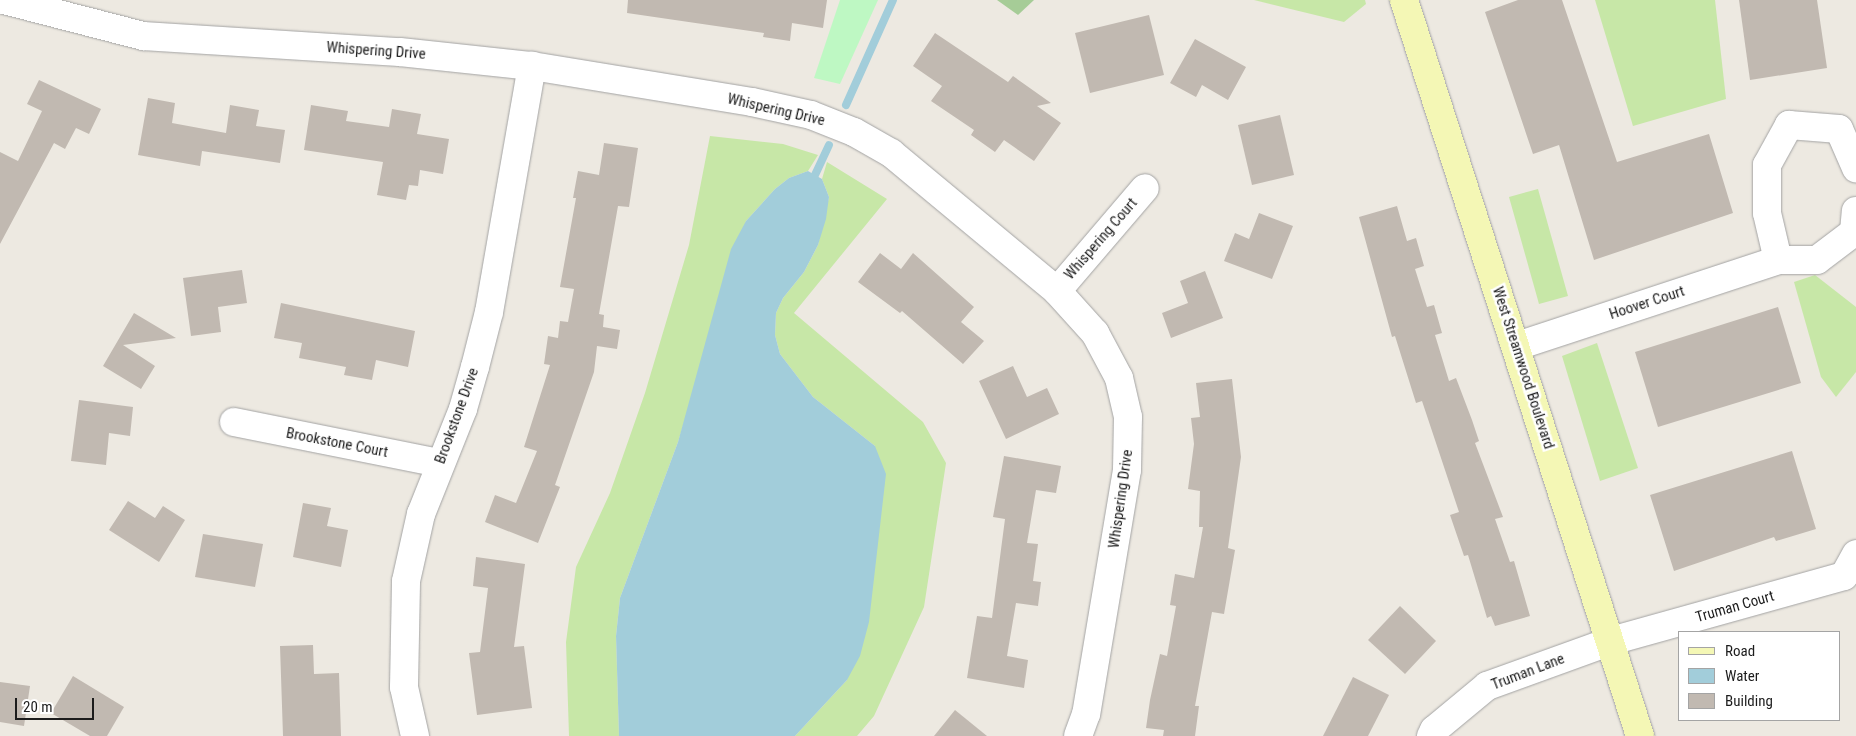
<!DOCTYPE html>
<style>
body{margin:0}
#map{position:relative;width:1856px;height:736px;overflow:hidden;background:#ede9e1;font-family:"Roboto Condensed",sans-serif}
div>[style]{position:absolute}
.grass>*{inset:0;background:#c7e7a7}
.forest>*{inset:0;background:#a6cc97}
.park>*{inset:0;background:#bef8c3}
.water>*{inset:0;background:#a2cdda}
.stream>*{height:8px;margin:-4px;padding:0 4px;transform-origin:4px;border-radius:4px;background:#a2cdda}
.building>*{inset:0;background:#c1b9b1}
.roads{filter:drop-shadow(0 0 1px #a3a3a3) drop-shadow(0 0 1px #a3a3a3)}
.street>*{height:28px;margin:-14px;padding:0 14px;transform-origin:14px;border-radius:14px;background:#fff}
.secondary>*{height:28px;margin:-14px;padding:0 14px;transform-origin:14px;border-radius:14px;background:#f4f7b5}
span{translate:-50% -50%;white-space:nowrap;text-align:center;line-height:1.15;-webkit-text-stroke:5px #fff;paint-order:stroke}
.street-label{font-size:15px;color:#1c1c1c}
.legend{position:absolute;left:1678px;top:631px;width:162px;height:90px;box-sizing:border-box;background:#fff;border:1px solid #a4a4a4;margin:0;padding:6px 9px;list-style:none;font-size:15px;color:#1c1c1c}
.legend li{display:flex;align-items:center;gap:10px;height:25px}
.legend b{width:25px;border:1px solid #a4a4a4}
.scale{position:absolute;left:15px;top:698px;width:79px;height:22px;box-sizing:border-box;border:2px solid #1c1c1c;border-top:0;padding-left:6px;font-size:15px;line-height:18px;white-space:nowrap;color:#1c1c1c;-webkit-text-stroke:4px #fff;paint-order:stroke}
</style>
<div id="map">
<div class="grass">
<div style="clip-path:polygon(1254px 0,1365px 0,1366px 4px,1344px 22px)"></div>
<div style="clip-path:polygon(1595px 0,1715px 0,1726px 99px,1633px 126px)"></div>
<div style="clip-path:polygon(710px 136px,783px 144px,818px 155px,808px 171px,789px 178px,775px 189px,746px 221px,678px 442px,620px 598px,616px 636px,619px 736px,569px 736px,566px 642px,576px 567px,610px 493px,645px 393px,689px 245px)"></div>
<div style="clip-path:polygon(827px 162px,887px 199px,794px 313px,923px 422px,946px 463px,924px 607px,874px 716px,857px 736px,795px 736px,847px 680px,875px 446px,813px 397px,780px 354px,775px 335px,776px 313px,783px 298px,804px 272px,818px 245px,829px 197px,822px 179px)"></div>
<div style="clip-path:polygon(1538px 189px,1568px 296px,1539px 304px,1509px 197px)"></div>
<div style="clip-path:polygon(1815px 275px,1856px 307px,1856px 372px,1836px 397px,1821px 377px,1794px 282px)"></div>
<div style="clip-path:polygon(1597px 343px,1638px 468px,1600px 481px,1562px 356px)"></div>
</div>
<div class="forest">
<div style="clip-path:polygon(997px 0,1034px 0,1018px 15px)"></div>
</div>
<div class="park">
<div style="clip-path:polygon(840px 0,878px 0,840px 84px,814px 78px)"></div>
</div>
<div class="water">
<div style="clip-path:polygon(808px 171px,822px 179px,829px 197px,826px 219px,818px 245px,804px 272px,783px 298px,776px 313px,775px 335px,780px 354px,813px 397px,875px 446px,886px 474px,869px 622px,860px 656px,847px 680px,795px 736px,619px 736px,616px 636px,620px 598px,678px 442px,731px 249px,746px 221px,775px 189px,789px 178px)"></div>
</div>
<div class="stream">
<div style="left:846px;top:105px;width:115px;rotate:-65.9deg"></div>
<div style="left:815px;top:175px;width:33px;rotate:-65deg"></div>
</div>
<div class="building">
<div style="clip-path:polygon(628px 0,827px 0,823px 28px,792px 23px,790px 41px,763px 37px,764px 33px,627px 13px)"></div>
<div style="clip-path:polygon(1518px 0,1562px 0,1617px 162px,1709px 134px,1733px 213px,1594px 260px,1559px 145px,1533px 154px,1485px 12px)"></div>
<div style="clip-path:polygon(1739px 0,1817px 0,1827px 68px,1750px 80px)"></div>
<div style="clip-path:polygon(1149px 15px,1164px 75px,1090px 93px,1075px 33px)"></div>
<div style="clip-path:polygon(935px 33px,1008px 82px,1013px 76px,1051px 103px,1037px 106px,1061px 123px,1034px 161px,1004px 140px,995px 152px,971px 135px,974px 130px,931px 101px,942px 86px,913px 66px)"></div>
<div style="clip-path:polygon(1195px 39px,1246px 67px,1228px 100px,1202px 85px,1196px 97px,1170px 83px)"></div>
<div style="clip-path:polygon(39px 80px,101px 109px,89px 134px,76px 128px,65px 149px,54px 143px,0 244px,0 152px,18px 161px,42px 111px,27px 104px)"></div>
<div style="clip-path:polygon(148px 98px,175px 103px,172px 123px,226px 133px,230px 105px,259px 110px,256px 126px,285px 130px,280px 163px,202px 151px,200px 166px,138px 155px)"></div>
<div style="clip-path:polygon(311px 105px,348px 111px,346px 121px,389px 127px,392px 109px,421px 114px,417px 134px,449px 139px,443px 174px,420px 170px,418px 186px,409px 185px,406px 200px,377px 195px,383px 162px,304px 150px)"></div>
<div style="clip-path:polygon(1280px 115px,1294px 175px,1252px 185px,1238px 125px)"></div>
<div style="clip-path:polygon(604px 143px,638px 148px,629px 207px,618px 206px,599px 314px,604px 315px,603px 327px,620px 330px,617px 349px,597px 346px,594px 372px,555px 485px,560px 487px,538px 543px,485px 522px,495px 495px,516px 503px,537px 451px,524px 447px,550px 365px,544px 364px,548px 336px,558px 338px,560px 321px,568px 322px,574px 289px,560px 287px,576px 198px,573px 198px,578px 171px,599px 175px)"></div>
<div style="clip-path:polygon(1397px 206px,1407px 241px,1416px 238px,1424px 266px,1415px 269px,1427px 307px,1434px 305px,1442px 333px,1435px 335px,1449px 381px,1456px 378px,1472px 420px,1479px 441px,1475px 443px,1503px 517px,1495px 519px,1510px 562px,1514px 561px,1530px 616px,1495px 626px,1491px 616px,1487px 618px,1468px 555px,1464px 556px,1450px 515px,1459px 512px,1422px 401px,1416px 403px,1395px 336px,1392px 337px,1359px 217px)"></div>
<div style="clip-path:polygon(1259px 213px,1293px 226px,1272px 279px,1224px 261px,1235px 233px,1249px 239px)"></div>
<div style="clip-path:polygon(880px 253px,901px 269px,913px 253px,974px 307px,961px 322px,984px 341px,963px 364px,902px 311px,900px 313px,858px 282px)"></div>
<div style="clip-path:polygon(242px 270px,247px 303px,218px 307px,221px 332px,191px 336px,183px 278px)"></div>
<div style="clip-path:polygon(1205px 271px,1223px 318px,1171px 338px,1162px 313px,1188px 303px,1180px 281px)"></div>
<div style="clip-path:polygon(281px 303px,415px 331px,408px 367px,376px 360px,372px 380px,344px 375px,346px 367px,299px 358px,302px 343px,274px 338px)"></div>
<div style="clip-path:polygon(1778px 307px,1801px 383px,1658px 427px,1635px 352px)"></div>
<div style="clip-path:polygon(134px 313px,176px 338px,123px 345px,155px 366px,141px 389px,103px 366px)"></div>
<div style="clip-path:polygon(1013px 366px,1027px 397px,1047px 388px,1059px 414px,1006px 439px,979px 381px)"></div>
<div style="clip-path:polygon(1232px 379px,1241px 457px,1228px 548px,1235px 550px,1224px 614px,1212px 612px,1195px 706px,1199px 706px,1195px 736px,1163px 736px,1164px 730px,1146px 728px,1150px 700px,1160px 654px,1167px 656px,1176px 606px,1170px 605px,1175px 574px,1194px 578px,1203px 527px,1199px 527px,1200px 491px,1188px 489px,1194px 444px,1191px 418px,1200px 417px,1196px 383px)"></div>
<div style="clip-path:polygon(79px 400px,133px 407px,130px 436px,109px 433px,106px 465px,71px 461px)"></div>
<div style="clip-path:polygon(1792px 451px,1816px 529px,1776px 541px,1774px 537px,1674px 571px,1650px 495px)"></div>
<div style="clip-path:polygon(1004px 456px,1061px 466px,1056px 493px,1036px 490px,1027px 543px,1038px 544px,1033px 581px,1041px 582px,1038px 606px,1016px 603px,1007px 656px,1028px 660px,1024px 688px,967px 678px,977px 616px,992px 618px,1005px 519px,993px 517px)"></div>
<div style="clip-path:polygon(128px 501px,155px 518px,163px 506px,185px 520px,159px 562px,109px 530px)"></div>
<div style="clip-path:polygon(303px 503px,331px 508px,327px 526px,348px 530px,341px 567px,293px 557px)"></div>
<div style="clip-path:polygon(203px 534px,263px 544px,255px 587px,195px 577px)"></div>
<div style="clip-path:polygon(476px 557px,525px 564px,514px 647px,524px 646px,532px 708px,477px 715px,469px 653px,480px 652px,488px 588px,473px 586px)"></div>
<div style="clip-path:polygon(1400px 606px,1436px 641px,1405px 674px,1368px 640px)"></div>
<div style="clip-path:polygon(313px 645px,314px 674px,339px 673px,341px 736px,283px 736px,280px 646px)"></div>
<div style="clip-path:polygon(73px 676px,124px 707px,107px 736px,90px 736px,51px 713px)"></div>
<div style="clip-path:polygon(1353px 677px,1389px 695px,1368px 736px,1323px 736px)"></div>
<div style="clip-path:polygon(0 682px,30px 686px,24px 726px,0 722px)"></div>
<div style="clip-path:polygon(955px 710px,987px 736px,934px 736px)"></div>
</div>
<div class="roads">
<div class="street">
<div style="left:4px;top:0;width:144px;rotate:14.5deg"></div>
<div style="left:143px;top:36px;width:257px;rotate:3.6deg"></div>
<div style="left:400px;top:52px;width:133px;rotate:6.1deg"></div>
<div style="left:532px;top:66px;width:223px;rotate:9.3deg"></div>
<div style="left:752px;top:102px;width:60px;rotate:12.4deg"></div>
<div style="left:811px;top:115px;width:46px;rotate:21.6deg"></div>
<div style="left:854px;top:132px;width:43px;rotate:29.6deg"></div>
<div style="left:891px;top:153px;width:216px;rotate:39.7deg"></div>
<div style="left:1057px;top:291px;width:57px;rotate:47.9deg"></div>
<div style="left:1095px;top:333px;width:51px;rotate:61.9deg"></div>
<div style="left:1119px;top:378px;width:40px;rotate:77deg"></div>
<div style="left:1128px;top:417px;width:53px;rotate:91.1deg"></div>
<div style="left:1127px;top:470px;width:247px;rotate:99.5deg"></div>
<div style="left:1086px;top:714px;width:23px;rotate:110deg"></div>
<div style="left:1778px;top:260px;width:48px;rotate:-103.2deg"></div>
<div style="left:1767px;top:213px;width:48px;rotate:-90deg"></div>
<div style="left:1767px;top:165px;width:46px;rotate:-61.2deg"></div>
<div style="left:1789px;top:125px;width:50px;rotate:4.6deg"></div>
<div style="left:1839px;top:129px;width:43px;rotate:66.4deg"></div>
<div style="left:1057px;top:291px;width:135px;rotate:-49.5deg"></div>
<div style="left:1517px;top:346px;width:275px;rotate:-18.2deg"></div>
<div style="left:1778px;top:260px;width:39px"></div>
<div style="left:1817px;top:260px;width:46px;rotate:-37.1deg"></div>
<div style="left:1854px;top:232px;width:21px;rotate:-85deg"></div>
<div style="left:234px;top:422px;width:210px;rotate:11.3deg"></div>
<div style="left:415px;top:736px;width:50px;rotate:-102.7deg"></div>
<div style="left:404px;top:687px;width:106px;rotate:-88.9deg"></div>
<div style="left:406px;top:581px;width:69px;rotate:-77.4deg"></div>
<div style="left:421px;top:514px;width:113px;rotate:-68.2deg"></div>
<div style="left:463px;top:409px;width:44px;rotate:-74.1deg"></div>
<div style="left:475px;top:367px;width:57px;rotate:-75.7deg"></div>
<div style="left:489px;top:312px;width:250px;rotate:-80.1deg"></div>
<div style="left:1431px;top:736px;width:7px;rotate:-63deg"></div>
<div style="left:1434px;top:730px;width:69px;rotate:-39.7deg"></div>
<div style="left:1487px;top:686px;width:132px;rotate:-19.9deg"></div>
<div style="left:1611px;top:641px;width:242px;rotate:-15.6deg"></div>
<div style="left:1844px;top:576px;width:25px;rotate:-61deg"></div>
</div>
<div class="secondary">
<div style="left:1404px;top:0;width:773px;rotate:72.22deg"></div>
</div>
</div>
<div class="street-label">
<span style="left:376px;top:51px;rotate:4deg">Whispering Drive</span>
<span style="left:776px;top:110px;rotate:13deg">Whispering Drive</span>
<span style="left:1101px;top:239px;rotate:-49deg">Whispering Court</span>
<span style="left:1647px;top:303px;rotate:-18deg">Hoover Court</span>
<span style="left:1523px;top:368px;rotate:72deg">West Streamwood Boulevard</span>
<span style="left:457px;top:416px;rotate:-70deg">Brookstone Drive</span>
<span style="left:337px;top:443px;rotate:11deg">Brookstone Court</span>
<span style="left:1121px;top:499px;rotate:-82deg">Whispering Drive</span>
<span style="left:1735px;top:607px;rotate:-16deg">Truman Court</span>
<span style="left:1528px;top:672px;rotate:-21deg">Truman Lane</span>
</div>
<ul class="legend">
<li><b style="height:6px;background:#f4f7b5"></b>Road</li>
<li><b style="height:14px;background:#a2cdda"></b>Water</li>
<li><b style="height:14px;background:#c1b9b1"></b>Building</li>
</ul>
<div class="scale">20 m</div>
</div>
